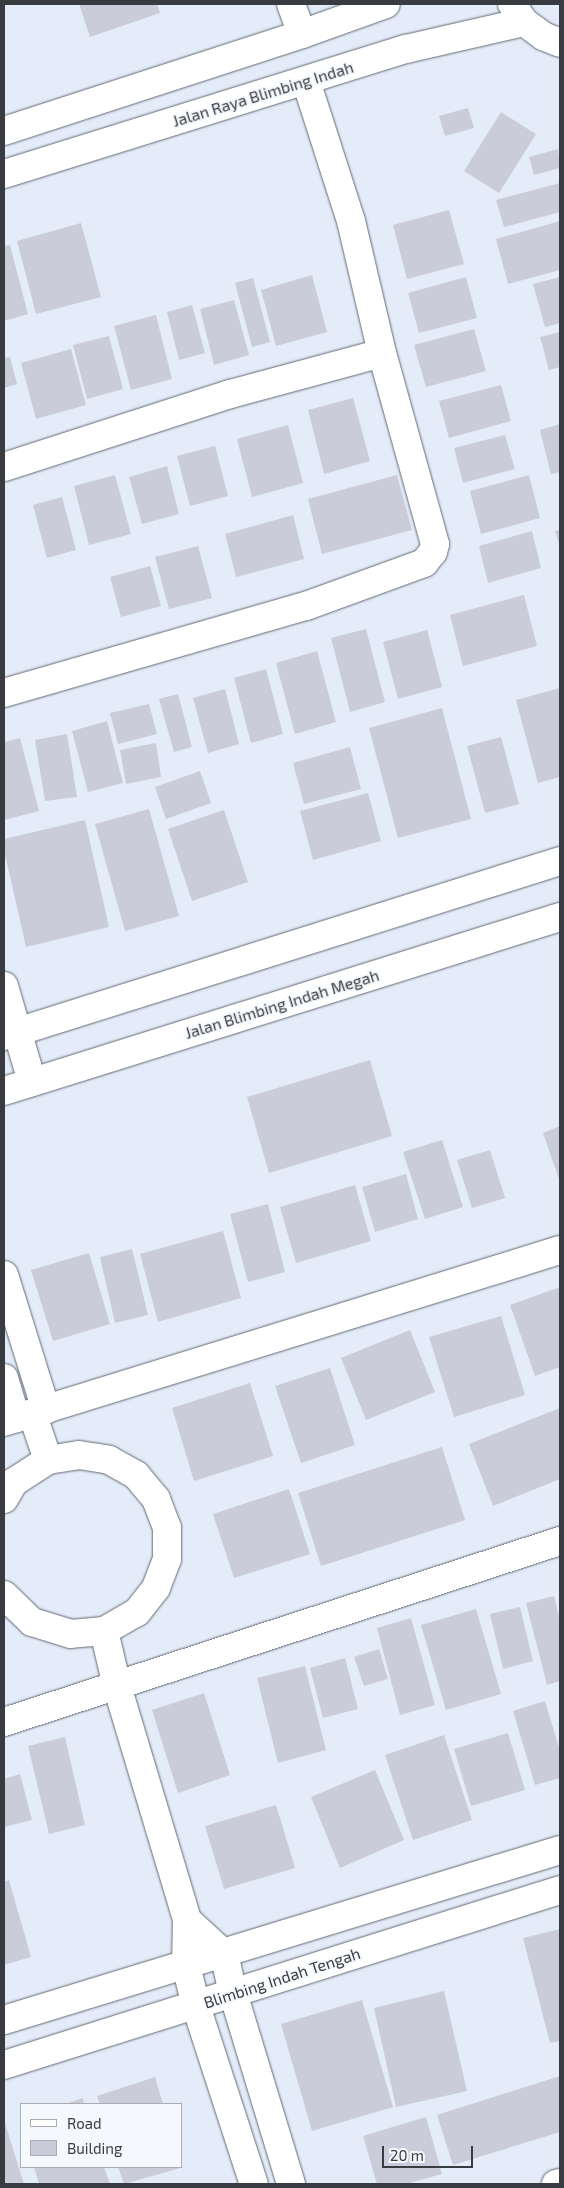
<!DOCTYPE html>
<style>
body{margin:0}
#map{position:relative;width:564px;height:2188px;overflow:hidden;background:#e3ecf8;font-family:"Exo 2",sans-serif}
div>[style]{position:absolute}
.building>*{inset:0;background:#cbccda}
.roads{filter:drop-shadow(0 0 1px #626a74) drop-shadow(0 0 1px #626a74)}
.minor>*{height:28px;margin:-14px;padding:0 14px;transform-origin:14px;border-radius:14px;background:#fff}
span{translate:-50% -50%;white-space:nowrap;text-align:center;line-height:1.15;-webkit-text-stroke:4px #f5f9fe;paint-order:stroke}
.street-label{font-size:16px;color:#383c41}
.frame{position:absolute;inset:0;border:5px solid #383c41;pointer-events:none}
.legend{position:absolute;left:20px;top:2103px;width:162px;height:65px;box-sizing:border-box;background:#f5f9fe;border:1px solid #a9adb2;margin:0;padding:6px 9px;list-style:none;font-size:15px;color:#383c41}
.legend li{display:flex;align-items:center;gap:10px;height:25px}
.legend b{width:25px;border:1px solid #a9adb2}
.scale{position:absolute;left:382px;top:2146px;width:91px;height:22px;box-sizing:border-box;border:2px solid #383c41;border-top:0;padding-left:6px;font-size:15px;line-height:18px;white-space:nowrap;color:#383c41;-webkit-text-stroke:4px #f5f9fe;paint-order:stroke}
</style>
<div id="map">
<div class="building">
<div style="clip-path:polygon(79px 4px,157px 4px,160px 13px,90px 37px)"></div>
<div style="clip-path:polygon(468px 108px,474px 128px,445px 136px,439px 116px)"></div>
<div style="clip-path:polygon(501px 112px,536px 134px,499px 193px,464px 171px)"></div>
<div style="clip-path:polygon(558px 149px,560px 168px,534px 175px,529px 157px)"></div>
<div style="clip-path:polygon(560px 183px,560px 212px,504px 227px,496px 200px)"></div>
<div style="clip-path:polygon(449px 210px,464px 264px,407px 279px,393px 225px)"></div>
<div style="clip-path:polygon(560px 221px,560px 270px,508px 284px,496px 239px)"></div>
<div style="clip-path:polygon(81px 223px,101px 297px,36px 314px,17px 241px)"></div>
<div style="clip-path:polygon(10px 245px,28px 314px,4px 321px,4px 246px)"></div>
<div style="clip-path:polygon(312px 275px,327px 332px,276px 346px,261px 290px)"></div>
<div style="clip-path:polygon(466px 277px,477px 318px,419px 333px,408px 293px)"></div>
<div style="clip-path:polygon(560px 277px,560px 323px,545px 327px,533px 284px)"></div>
<div style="clip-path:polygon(253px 278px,270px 342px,252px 347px,235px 283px)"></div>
<div style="clip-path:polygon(234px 300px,249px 355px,214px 365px,200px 309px)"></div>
<div style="clip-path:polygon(192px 305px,205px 353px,179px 360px,167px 312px)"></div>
<div style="clip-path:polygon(156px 315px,172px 379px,131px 390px,114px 326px)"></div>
<div style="clip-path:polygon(474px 329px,486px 371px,426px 387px,414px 345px)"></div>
<div style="clip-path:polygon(560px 332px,560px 367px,549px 370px,540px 337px)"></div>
<div style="clip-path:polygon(109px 336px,123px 389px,87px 399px,73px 345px)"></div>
<div style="clip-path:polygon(71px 349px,86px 405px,36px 419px,21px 363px)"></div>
<div style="clip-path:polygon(10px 357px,17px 384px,4px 388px,4px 358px)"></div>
<div style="clip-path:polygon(501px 385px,511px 421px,449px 438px,439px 401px)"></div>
<div style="clip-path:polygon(353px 398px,370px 461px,324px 474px,308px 410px)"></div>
<div style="clip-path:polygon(560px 424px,560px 472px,551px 474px,540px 430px)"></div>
<div style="clip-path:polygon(288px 425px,303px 483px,252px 497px,237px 439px)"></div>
<div style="clip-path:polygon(505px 435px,515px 469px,463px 483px,454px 448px)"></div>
<div style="clip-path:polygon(215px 446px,228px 496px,190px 506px,177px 456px)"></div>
<div style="clip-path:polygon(167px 466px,179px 514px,142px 524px,129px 477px)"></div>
<div style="clip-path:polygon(115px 475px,131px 534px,89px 545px,74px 486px)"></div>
<div style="clip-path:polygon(397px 475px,412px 530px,322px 554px,308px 499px)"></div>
<div style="clip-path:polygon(529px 475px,540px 518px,481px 534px,470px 491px)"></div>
<div style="clip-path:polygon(62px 497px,76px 550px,47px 558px,33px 505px)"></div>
<div style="clip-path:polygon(293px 515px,304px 559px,236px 577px,225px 534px)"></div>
<div style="clip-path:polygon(560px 530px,560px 547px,555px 531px)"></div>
<div style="clip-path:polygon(532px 531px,541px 568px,488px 583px,479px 546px)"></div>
<div style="clip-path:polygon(198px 546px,212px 598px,169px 609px,155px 557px)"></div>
<div style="clip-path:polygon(150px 566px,161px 606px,121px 617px,110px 577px)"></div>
<div style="clip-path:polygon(524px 595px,537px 646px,463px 666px,450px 615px)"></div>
<div style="clip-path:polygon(366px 629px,385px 702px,350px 712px,331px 638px)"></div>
<div style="clip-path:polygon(427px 630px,442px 687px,398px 699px,383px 642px)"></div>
<div style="clip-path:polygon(317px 651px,336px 722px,295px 734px,276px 663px)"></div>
<div style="clip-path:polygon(266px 669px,283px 734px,251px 743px,234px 678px)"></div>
<div style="clip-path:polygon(560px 688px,560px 777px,538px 783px,516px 700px)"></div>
<div style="clip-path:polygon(225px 689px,239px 744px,208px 753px,193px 698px)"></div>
<div style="clip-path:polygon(178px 694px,192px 747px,174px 752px,159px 699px)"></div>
<div style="clip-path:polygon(149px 704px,157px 734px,118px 744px,110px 713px)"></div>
<div style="clip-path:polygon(442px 708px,471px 819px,398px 838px,369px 728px)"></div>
<div style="clip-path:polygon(107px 721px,123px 783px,88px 792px,72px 731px)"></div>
<div style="clip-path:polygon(67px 734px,77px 797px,45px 801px,35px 740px)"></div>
<div style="clip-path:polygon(501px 737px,519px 804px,485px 813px,467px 746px)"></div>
<div style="clip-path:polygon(20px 738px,39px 811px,4px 820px,4px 742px)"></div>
<div style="clip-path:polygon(156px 743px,161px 777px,126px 784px,120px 750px)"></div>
<div style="clip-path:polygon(350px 747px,361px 789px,304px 804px,293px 763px)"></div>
<div style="clip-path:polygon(200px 771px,211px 803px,166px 819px,155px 787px)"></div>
<div style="clip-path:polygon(368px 793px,381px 841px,313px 860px,300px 811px)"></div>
<div style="clip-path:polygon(149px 809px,179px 916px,125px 931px,95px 824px)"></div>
<div style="clip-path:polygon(224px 810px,248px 882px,192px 901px,168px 829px)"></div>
<div style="clip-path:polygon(85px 820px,109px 927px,26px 947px,4px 850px,4px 839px)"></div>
<div style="clip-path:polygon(370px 1060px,392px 1136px,269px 1173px,247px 1097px)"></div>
<div style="clip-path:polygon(560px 1126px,560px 1182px,543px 1133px)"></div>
<div style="clip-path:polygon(442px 1140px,463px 1207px,425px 1219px,403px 1152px)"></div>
<div style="clip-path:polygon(490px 1150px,505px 1198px,472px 1208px,457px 1160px)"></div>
<div style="clip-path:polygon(406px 1174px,418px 1219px,375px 1232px,362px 1187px)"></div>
<div style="clip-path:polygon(355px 1185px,371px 1241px,296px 1263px,280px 1207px)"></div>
<div style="clip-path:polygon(268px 1204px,285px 1272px,248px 1282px,230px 1214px)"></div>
<div style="clip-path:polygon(223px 1231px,241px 1298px,158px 1322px,140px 1254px)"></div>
<div style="clip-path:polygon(132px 1249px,148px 1315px,115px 1323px,100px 1257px)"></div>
<div style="clip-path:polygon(89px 1253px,110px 1324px,53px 1341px,31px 1270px)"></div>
<div style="clip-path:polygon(560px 1287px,560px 1367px,535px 1376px,510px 1305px)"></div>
<div style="clip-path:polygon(501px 1316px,525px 1395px,454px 1417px,429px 1337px)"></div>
<div style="clip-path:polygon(410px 1330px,435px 1392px,366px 1420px,341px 1358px)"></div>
<div style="clip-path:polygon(330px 1368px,355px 1445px,301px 1463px,275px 1386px)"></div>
<div style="clip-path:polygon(250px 1383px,273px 1456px,194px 1481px,172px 1408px)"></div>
<div style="clip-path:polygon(560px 1408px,560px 1479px,493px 1506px,469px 1444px)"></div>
<div style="clip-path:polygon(442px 1447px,465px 1520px,321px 1566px,298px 1493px)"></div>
<div style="clip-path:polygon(289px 1489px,310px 1554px,234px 1578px,213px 1514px)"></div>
<div style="clip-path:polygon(554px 1596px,560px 1621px,560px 1681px,547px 1685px,526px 1603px)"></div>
<div style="clip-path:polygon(520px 1607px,533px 1661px,503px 1669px,490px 1614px)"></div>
<div style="clip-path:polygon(476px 1609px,501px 1694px,446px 1710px,421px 1625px)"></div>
<div style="clip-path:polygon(411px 1618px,435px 1705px,400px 1715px,377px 1628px)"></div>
<div style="clip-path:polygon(379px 1649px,388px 1679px,364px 1686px,354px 1657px)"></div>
<div style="clip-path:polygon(345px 1658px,358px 1709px,323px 1718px,310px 1668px)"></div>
<div style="clip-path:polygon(305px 1666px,326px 1750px,278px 1763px,257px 1678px)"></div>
<div style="clip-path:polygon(204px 1693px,230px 1775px,178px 1793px,152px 1710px)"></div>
<div style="clip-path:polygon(545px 1701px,560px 1751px,560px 1778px,535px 1785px,513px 1711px)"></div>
<div style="clip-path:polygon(508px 1733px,525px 1790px,471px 1806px,454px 1749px)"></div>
<div style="clip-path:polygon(444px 1735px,472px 1820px,413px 1840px,385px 1755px)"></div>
<div style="clip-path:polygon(65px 1737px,85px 1825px,49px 1834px,28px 1746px)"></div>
<div style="clip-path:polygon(375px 1770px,404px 1840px,340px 1868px,311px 1797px)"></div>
<div style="clip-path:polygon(20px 1774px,32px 1820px,4px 1827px,4px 1779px)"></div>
<div style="clip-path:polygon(276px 1805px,295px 1868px,224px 1889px,205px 1826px)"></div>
<div style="clip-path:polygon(9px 1880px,31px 1957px,4px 1965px,4px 1882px)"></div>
<div style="clip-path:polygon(560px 1929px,560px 2041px,550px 2043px,523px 1938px)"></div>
<div style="clip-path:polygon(444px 1991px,467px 2091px,396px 2107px,374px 2008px)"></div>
<div style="clip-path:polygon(362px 2000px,393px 2107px,312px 2131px,281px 2024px)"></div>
<div style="clip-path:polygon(560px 2076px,560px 2132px,453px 2165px,437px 2115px)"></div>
<div style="clip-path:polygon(155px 2077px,163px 2104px,100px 2104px,97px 2096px)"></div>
<div style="clip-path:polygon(83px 2098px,84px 2104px,65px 2104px)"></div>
<div style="clip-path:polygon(426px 2117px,442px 2174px,406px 2184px,377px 2184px,363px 2136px)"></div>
<div style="clip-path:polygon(4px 2120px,24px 2184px,4px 2184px)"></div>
<div style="clip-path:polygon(34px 2167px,104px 2167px,110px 2184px,39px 2184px)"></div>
<div style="clip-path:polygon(118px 2167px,184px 2167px,124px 2184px)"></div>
</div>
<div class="roads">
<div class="minor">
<div style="left:291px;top:4px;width:32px;rotate:70deg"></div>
<div style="left:512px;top:4px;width:22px;rotate:56deg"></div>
<div style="left:524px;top:22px;width:24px;rotate:36deg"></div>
<div style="left:543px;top:36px;width:18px;rotate:22deg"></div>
<div style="left:4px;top:131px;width:313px;rotate:-18deg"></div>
<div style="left:302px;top:34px;width:89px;rotate:-19.7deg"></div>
<div style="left:4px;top:174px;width:421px;rotate:-17.3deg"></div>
<div style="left:406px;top:49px;width:121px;rotate:-12.9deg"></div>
<div style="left:4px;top:467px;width:237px;rotate:-17.9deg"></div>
<div style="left:230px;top:394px;width:157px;rotate:-15.1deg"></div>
<div style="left:4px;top:693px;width:314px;rotate:-16.1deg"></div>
<div style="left:306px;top:606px;width:126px;rotate:-20deg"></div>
<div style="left:424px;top:563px;width:14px;rotate:-51deg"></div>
<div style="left:433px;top:552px;width:8px;rotate:-76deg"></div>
<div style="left:435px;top:544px;width:198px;rotate:-105.5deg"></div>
<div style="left:382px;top:353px;width:136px;rotate:-103.2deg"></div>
<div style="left:351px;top:221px;width:147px;rotate:-107.8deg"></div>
<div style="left:4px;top:986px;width:100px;rotate:73.7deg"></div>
<div style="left:4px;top:1036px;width:583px;rotate:-17.47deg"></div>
<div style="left:4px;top:1091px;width:583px;rotate:-17.38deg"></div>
<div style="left:4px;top:1275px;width:141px;rotate:72.7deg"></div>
<div style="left:4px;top:1378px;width:42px;rotate:73.3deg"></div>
<div style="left:32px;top:1413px;width:50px;rotate:71.2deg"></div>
<div style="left:4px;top:1422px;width:582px;rotate:-17.19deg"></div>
<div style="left:4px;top:1499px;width:20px;rotate:-60deg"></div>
<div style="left:14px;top:1482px;width:40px;rotate:-32.9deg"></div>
<div style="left:48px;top:1460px;width:31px;rotate:-9deg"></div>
<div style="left:79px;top:1455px;width:30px;rotate:9deg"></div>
<div style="left:109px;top:1460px;width:31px;rotate:29deg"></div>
<div style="left:136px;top:1475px;width:31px;rotate:50deg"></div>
<div style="left:156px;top:1499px;width:31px;rotate:69deg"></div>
<div style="left:167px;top:1528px;width:31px;rotate:90deg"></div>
<div style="left:167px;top:1559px;width:31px;rotate:111deg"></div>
<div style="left:156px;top:1588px;width:31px;rotate:128deg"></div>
<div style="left:137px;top:1612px;width:38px;rotate:150deg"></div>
<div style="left:104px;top:1631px;width:33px;rotate:175deg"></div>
<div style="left:71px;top:1634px;width:41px;rotate:-162.9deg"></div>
<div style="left:32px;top:1622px;width:39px;rotate:-136deg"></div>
<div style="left:104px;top:1631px;width:57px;rotate:76.7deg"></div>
<div style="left:117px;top:1686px;width:244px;rotate:73.3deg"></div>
<div style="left:187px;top:1920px;width:45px;rotate:91.3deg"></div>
<div style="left:186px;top:1965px;width:42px;rotate:76.3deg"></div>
<div style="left:196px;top:2006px;width:187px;rotate:72deg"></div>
<div style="left:4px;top:1722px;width:585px;rotate:-18.03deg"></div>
<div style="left:187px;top:1920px;width:50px;rotate:42.6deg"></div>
<div style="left:224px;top:1954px;width:40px;rotate:77deg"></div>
<div style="left:233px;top:1993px;width:200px;rotate:73.1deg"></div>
<div style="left:4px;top:2020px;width:581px;rotate:-17deg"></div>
<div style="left:4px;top:2065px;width:583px;rotate:-17.47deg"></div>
<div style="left:556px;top:2184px;width:4px;rotate:-14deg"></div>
</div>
</div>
<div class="street-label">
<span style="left:263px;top:94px;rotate:-17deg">Jalan Raya Blimbing Indah</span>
<span style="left:282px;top:1004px;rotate:-17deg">Jalan Blimbing Indah Megah</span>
<span style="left:282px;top:1978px;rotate:-18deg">Blimbing Indah Tengah</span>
</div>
<div class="frame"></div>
<ul class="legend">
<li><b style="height:6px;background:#fff"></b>Road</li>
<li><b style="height:14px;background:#cbccda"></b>Building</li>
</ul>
<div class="scale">20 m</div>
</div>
